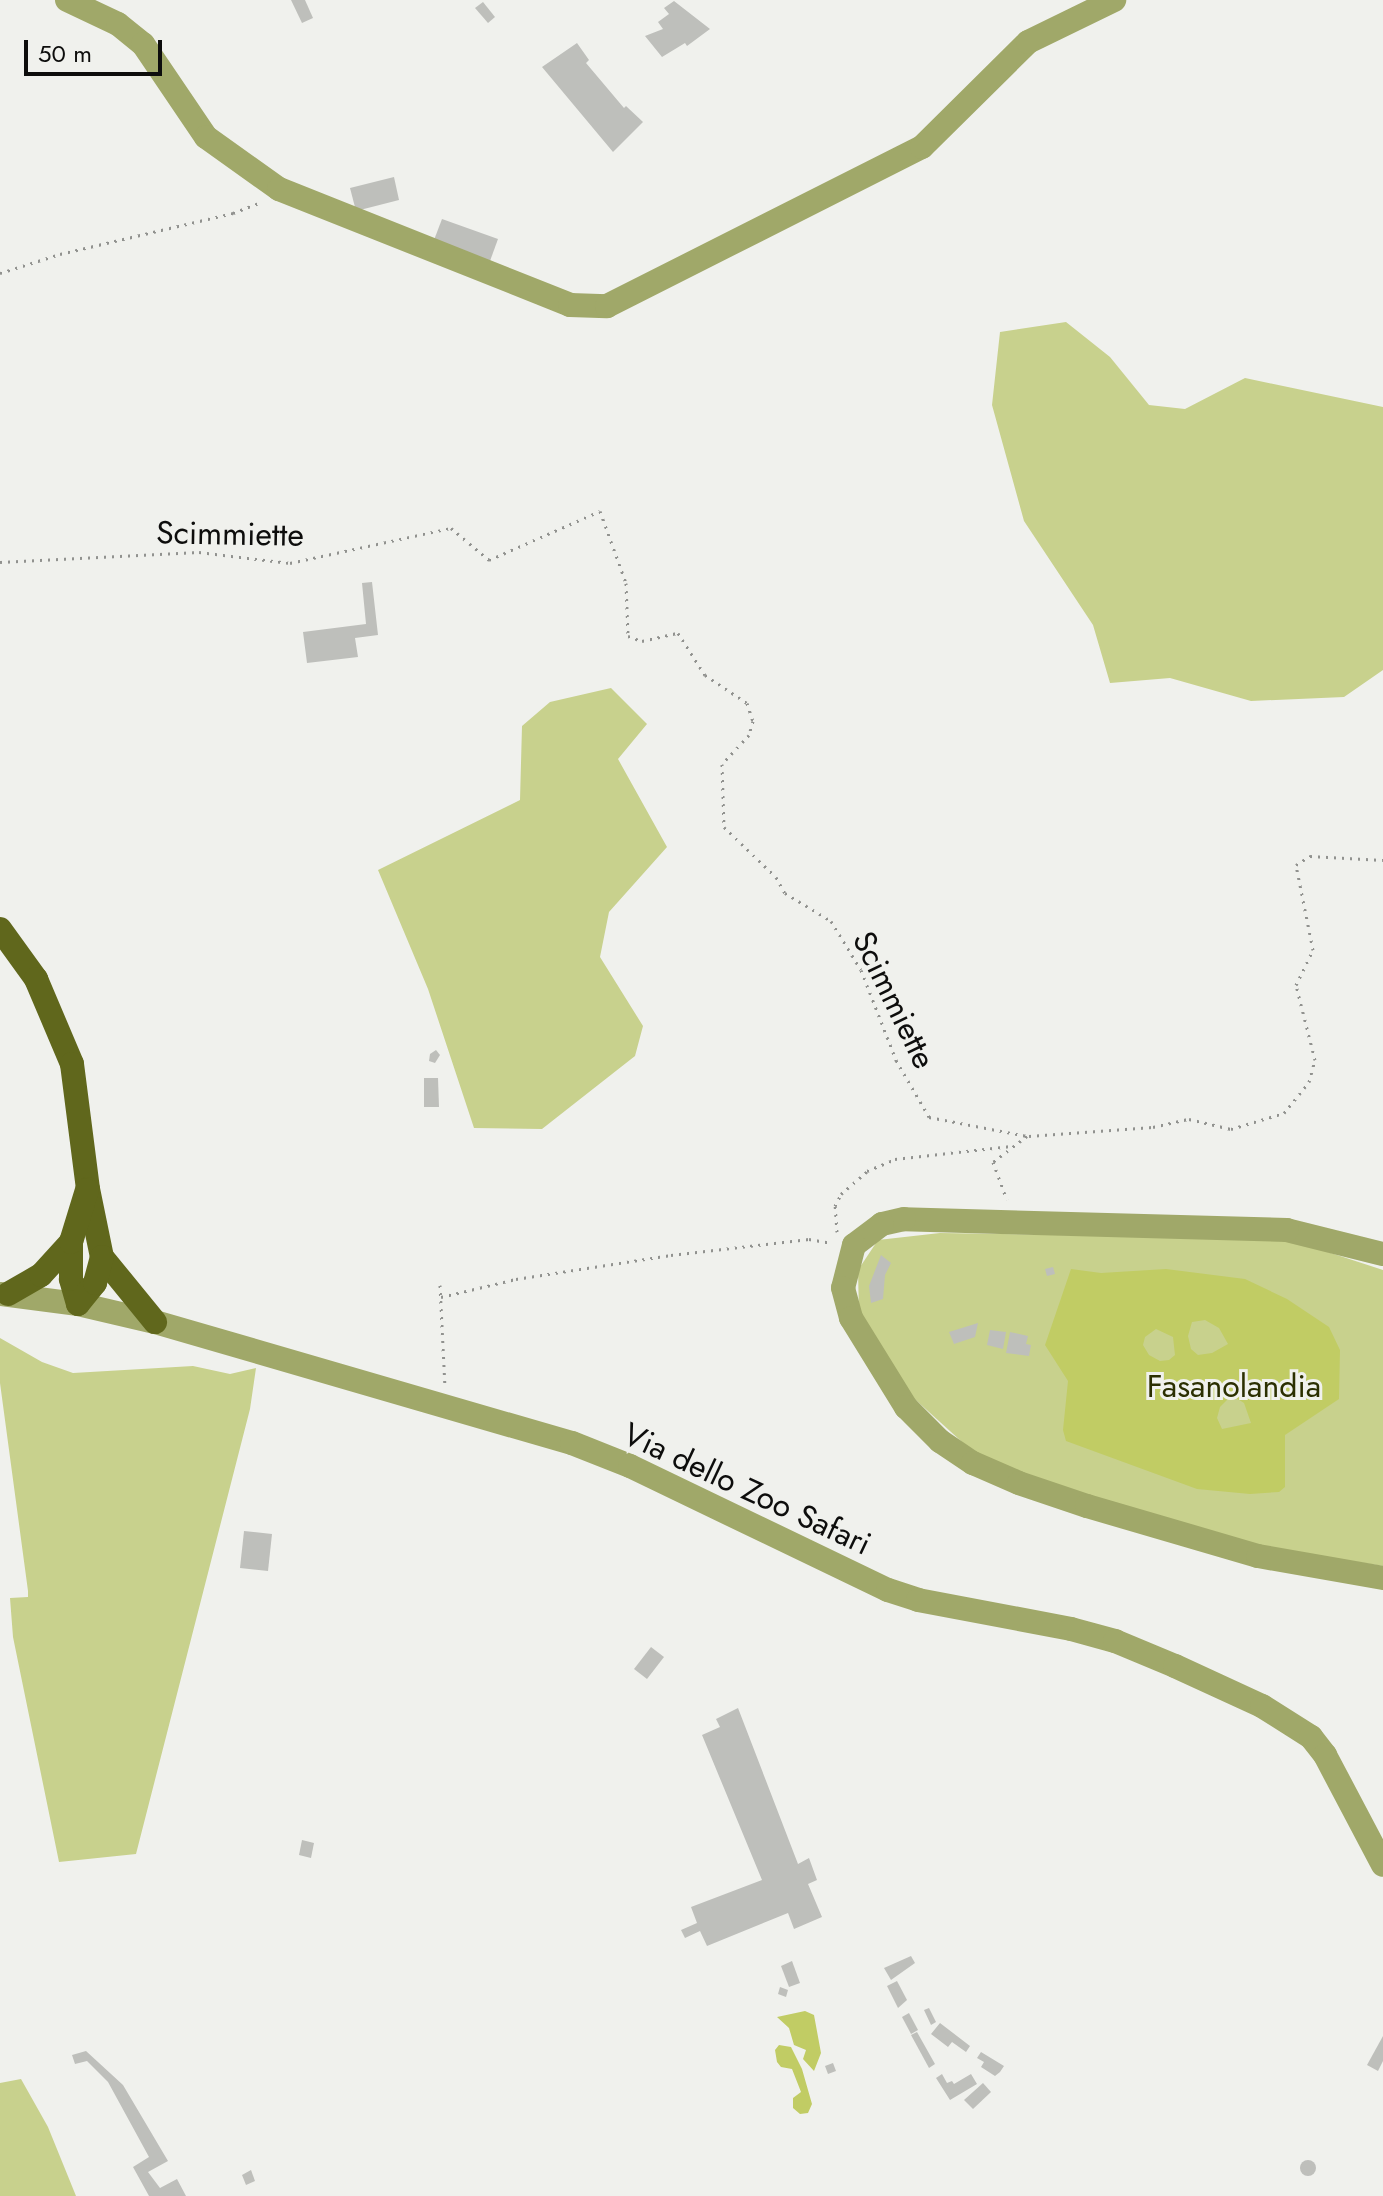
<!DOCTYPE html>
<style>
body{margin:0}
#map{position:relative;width:1383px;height:2196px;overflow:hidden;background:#f0f1ed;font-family:Jost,sans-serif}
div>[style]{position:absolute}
.green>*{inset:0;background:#c8d18d}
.water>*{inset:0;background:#c1cc64}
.building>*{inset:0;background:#bebfbb}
.round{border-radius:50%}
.path>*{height:3px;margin-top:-1.5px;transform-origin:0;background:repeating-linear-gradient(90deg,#91928f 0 2px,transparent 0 8px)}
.minor>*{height:24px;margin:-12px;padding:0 12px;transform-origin:12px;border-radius:12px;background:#a0a869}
.major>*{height:24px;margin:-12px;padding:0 12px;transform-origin:12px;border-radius:12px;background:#60671c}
span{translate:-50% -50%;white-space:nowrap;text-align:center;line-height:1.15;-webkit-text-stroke:6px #f0f1ed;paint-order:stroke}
.street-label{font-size:32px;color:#0d0d0c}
.park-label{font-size:32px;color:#2b2f01}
.scale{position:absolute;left:24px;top:40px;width:138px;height:36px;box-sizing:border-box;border:4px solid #0d0d0c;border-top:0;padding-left:10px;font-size:24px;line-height:28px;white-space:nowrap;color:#0d0d0c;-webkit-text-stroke:6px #f0f1ed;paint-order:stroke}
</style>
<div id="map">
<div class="green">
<div style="clip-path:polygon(1066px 322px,1110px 357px,1149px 405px,1185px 409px,1245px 378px,1383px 407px,1383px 670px,1344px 697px,1251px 701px,1170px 678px,1110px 683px,1093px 625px,1024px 521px,992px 405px,1000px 332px)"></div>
<div style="clip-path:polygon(611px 688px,647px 724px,618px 759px,667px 847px,609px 912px,600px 957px,643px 1026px,635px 1056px,542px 1129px,474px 1128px,428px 989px,378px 870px,520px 800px,522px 726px,550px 702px)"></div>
<div style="clip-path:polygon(940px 1233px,1288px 1239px,1383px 1270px,1383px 1566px,1254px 1546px,1047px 1484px,972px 1451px,908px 1393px,859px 1315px,858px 1270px,878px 1240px)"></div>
<div style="clip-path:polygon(0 1338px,42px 1362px,73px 1373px,193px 1366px,230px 1374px,256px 1368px,250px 1409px,136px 1854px,59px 1862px,13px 1637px,10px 1598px,28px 1597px,28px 1591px,0 1383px)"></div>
<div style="clip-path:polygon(21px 2079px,48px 2127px,76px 2196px,0 2196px,0 2083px)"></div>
</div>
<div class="water">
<div style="clip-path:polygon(evenodd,1071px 1269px,1101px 1273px,1166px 1269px,1245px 1279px,1287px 1299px,1329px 1327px,1340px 1350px,1339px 1399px,1285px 1435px,1285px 1487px,1279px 1492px,1250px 1494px,1197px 1489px,1066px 1441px,1063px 1430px,1068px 1381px,1045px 1345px,1071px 1269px,1205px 1320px,1219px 1328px,1228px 1344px,1212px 1353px,1198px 1355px,1191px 1349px,1188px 1336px,1192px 1322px,1205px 1320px,1071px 1269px,1156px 1329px,1173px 1337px,1175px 1355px,1169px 1360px,1160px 1361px,1149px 1355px,1143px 1345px,1145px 1337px,1156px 1329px,1071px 1269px,1236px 1398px,1244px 1403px,1251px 1423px,1222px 1429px,1217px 1418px,1220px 1407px,1228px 1399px,1236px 1398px)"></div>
<div style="clip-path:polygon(805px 2011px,814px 2015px,821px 2053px,814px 2071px,803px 2059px,806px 2050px,794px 2045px,789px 2028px,777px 2017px)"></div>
<div style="clip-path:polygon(779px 2045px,791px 2047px,802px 2069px,812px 2104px,808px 2113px,800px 2114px,793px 2108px,793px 2098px,801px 2092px,792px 2069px,781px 2067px,777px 2062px,775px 2050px)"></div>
</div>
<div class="building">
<div style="clip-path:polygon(291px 0,305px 0,313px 18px,302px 23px)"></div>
<div style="clip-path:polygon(674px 1px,710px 29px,687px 46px,685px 43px,662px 57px,645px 36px,663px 29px,658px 22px,669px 14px,664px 8px)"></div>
<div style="clip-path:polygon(483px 2px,495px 17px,488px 23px,475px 8px)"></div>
<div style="clip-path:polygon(577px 43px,589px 60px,586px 63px,624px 108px,626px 106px,643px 122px,613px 152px,542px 67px)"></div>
<div style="clip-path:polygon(394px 177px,399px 200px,356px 211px,350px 188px)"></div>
<div style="clip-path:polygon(442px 219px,498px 239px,490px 261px,434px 240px)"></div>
<div style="clip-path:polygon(372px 582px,378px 635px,355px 638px,358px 657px,307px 663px,303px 632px,366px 624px,362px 583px)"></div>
<div style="clip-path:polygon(436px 1050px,440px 1055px,435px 1063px,429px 1061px,430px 1054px)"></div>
<div style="clip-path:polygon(424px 1078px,438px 1078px,439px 1107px,424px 1107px)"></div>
<div style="clip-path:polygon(881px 1255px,891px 1263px,885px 1275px,883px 1299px,871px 1303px,869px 1286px)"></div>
<div style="clip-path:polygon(1053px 1267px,1055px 1274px,1047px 1276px,1045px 1269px)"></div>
<div style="clip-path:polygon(978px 1323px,975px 1337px,954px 1344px,949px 1332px)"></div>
<div style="clip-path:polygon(990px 1330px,1006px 1332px,1003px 1349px,987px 1345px)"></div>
<div style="clip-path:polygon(1010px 1332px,1028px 1336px,1026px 1344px,1031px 1345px,1029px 1356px,1006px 1353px)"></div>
<div style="clip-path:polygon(244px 1531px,272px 1534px,268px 1571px,240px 1568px)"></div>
<div style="clip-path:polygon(651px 1647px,664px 1657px,647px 1679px,634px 1669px)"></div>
<div style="clip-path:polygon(738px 1708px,798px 1864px,809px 1858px,817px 1880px,808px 1884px,822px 1917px,794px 1929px,788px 1913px,707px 1946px,700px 1931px,685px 1938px,681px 1930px,697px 1923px,691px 1907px,762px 1880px,702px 1735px,720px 1727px,716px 1719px)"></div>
<div style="clip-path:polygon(302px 1840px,314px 1843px,311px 1858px,299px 1855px)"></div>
<div style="clip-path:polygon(911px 1956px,915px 1963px,891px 1980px,884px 1968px)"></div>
<div style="clip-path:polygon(792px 1961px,800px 1983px,789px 1987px,781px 1966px)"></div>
<div style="clip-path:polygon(897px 1981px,907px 2000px,898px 2008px,887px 1986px)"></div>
<div style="clip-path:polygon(780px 1987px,788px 1990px,786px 1997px,778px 1994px)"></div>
<div style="clip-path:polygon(929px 2008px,936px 2022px,931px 2025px,924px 2010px)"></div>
<div style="clip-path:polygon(909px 2013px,918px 2030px,911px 2034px,902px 2017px)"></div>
<div style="clip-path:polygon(940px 2023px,970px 2046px,966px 2052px,952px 2042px,948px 2047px,931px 2034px)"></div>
<div style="clip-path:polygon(917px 2032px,935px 2064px,929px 2068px,911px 2035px)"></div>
<div style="clip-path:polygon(1383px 2036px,1383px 2061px,1378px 2071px,1367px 2065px)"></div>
<div style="clip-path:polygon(86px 2051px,123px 2085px,168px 2161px,148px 2172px,160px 2188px,177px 2179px,186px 2196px,149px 2196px,133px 2167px,149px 2157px,108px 2082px,87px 2061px,75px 2064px,72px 2055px)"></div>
<div style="clip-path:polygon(981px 2052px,1004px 2066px,1000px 2072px,995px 2076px,981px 2067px,984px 2062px,977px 2058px)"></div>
<div style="clip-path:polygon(833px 2063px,836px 2071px,828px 2074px,825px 2066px)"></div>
<div style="clip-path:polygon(942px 2074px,947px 2083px,952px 2081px,954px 2084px,971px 2074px,977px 2084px,950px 2100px,936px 2078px)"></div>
<div style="clip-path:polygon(983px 2083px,991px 2092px,973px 2109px,964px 2100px)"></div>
<div class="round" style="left:1300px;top:2160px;width:16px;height:16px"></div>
<div style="clip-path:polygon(251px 2170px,255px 2181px,246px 2185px,242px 2175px)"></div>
</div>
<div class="path">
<div style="left:0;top:273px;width:63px;rotate:-17.6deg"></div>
<div style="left:60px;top:254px;width:178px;rotate:-13.3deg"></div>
<div style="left:233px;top:213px;width:31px;rotate:-21deg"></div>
<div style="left:0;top:562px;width:199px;rotate:-2.9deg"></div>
<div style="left:199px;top:552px;width:92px;rotate:6.9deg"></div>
<div style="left:290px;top:563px;width:165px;rotate:-12.3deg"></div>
<div style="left:451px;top:528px;width:50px;rotate:40.1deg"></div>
<div style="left:489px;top:560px;width:121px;rotate:-23.8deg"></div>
<div style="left:600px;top:511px;width:77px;rotate:70.1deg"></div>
<div style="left:626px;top:583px;width:53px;rotate:87.8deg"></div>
<div style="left:628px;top:636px;width:15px;rotate:20deg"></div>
<div style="left:642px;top:641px;width:37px;rotate:-13deg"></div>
<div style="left:678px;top:633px;width:50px;rotate:57.3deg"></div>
<div style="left:705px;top:675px;width:50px;rotate:33.7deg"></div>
<div style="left:747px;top:703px;width:19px;rotate:72deg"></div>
<div style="left:753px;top:721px;width:15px;rotate:106deg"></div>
<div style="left:749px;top:735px;width:40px;rotate:133deg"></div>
<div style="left:722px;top:764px;width:63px;rotate:88.2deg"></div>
<div style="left:724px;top:827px;width:72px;rotate:43.9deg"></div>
<div style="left:776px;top:877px;width:18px;rotate:61deg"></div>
<div style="left:785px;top:893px;width:54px;rotate:31.3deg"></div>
<div style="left:831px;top:921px;width:57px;rotate:58.5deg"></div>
<div style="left:861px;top:970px;width:97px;rotate:68.7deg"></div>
<div style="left:896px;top:1060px;width:66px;rotate:59.9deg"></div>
<div style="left:929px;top:1117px;width:100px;rotate:11deg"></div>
<div style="left:1027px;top:1136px;width:43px;rotate:142.6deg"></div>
<div style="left:993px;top:1162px;width:40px;rotate:69.8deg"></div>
<div style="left:1029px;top:1136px;width:124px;rotate:-4.2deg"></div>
<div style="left:1153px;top:1127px;width:37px;rotate:-13deg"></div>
<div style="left:1189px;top:1119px;width:43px;rotate:13.4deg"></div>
<div style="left:1231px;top:1129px;width:55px;rotate:-16.8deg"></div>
<div style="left:1284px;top:1113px;width:40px;rotate:-51deg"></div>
<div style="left:1309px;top:1082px;width:23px;rotate:-75deg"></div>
<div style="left:1315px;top:1060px;width:77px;rotate:-104.2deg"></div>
<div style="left:1296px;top:985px;width:39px;rotate:-64deg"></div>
<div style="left:1313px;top:950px;width:87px;rotate:-101.3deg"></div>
<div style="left:1296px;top:865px;width:17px;rotate:-33deg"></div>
<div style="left:1310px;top:856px;width:73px;rotate:3.1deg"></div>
<div style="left:837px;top:1232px;width:26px;rotate:-94deg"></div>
<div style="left:835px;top:1206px;width:13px;rotate:-63deg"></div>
<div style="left:841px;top:1194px;width:35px;rotate:-41deg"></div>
<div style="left:867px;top:1171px;width:30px;rotate:-23deg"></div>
<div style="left:895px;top:1159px;width:117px;rotate:-6.4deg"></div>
<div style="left:440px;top:1285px;width:101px;rotate:87.2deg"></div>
<div style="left:441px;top:1297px;width:77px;rotate:-13.5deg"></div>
<div style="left:516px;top:1279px;width:157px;rotate:-8.8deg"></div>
<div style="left:671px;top:1255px;width:139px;rotate:-6.6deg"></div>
<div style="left:809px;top:1239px;width:23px;rotate:10deg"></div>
</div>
<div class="minor">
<div style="left:67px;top:0;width:56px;rotate:25.2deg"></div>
<div style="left:118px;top:24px;width:32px;rotate:39deg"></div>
<div style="left:143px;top:44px;width:112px;rotate:55.9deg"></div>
<div style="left:206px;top:137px;width:90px;rotate:35.5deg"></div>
<div style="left:279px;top:189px;width:313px;rotate:21.7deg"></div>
<div style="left:570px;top:305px;width:37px;rotate:2deg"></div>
<div style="left:607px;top:306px;width:353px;rotate:-26.8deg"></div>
<div style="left:922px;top:147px;width:149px;rotate:-44.7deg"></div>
<div style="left:1028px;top:42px;width:96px;rotate:-26deg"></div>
<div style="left:1383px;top:1254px;width:99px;rotate:-166deg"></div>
<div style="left:1287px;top:1230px;width:383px;rotate:-178.4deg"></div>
<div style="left:904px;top:1219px;width:23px;rotate:167deg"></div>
<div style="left:882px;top:1224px;width:35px;rotate:143deg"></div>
<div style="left:854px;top:1245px;width:44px;rotate:104.3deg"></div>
<div style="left:843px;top:1288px;width:31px;rotate:75deg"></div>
<div style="left:851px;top:1318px;width:105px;rotate:58.3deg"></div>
<div style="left:906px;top:1407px;width:48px;rotate:45deg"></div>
<div style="left:940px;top:1441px;width:40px;rotate:34deg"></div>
<div style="left:973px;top:1463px;width:50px;rotate:23.5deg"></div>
<div style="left:1019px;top:1483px;width:72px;rotate:18.7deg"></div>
<div style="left:1087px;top:1506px;width:178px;rotate:16.3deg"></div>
<div style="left:1258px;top:1556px;width:127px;rotate:10deg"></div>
<div style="left:0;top:1294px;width:79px;rotate:7.3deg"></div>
<div style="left:78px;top:1304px;width:79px;rotate:13.2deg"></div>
<div style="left:155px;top:1322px;width:434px;rotate:16.2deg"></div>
<div style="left:572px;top:1443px;width:62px;rotate:21.6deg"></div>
<div style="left:630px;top:1466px;width:286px;rotate:25.7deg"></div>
<div style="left:888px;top:1590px;width:32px;rotate:18deg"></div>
<div style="left:918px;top:1600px;width:156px;rotate:10.7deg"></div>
<div style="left:1071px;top:1629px;width:46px;rotate:15.3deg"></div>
<div style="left:1115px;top:1641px;width:65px;rotate:22.6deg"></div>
<div style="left:1175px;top:1666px;width:96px;rotate:24.7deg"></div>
<div style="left:1262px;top:1706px;width:58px;rotate:32.3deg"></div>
<div style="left:1311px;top:1737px;width:23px;rotate:52deg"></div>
<div style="left:1325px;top:1755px;width:124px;rotate:62.2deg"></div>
</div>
<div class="major">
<div style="left:0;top:929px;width:62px;rotate:54.2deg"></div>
<div style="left:36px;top:979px;width:92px;rotate:67deg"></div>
<div style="left:72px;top:1064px;width:126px;rotate:82.7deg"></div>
<div style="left:88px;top:1189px;width:69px;rotate:78.4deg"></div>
<div style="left:102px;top:1257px;width:84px;rotate:50.8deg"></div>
<div style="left:8px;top:1294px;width:38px;rotate:-30deg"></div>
<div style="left:41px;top:1275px;width:45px;rotate:-47.7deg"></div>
<div style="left:78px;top:1304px;width:26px;rotate:-106deg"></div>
<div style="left:71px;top:1279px;width:37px;rotate:-90deg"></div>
<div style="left:71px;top:1242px;width:54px;rotate:-72.9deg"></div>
<div style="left:78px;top:1304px;width:27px;rotate:-51deg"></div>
<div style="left:95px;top:1283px;width:27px;rotate:-75deg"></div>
</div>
<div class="street-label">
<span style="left:230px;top:534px;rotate:1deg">Scimmiette</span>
<span style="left:894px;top:1000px;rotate:64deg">Scimmiette</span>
<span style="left:747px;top:1489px;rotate:25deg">Via dello Zoo Safari</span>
</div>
<div class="park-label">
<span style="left:1234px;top:1386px">Fasanolandia</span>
</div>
<div class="scale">50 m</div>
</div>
